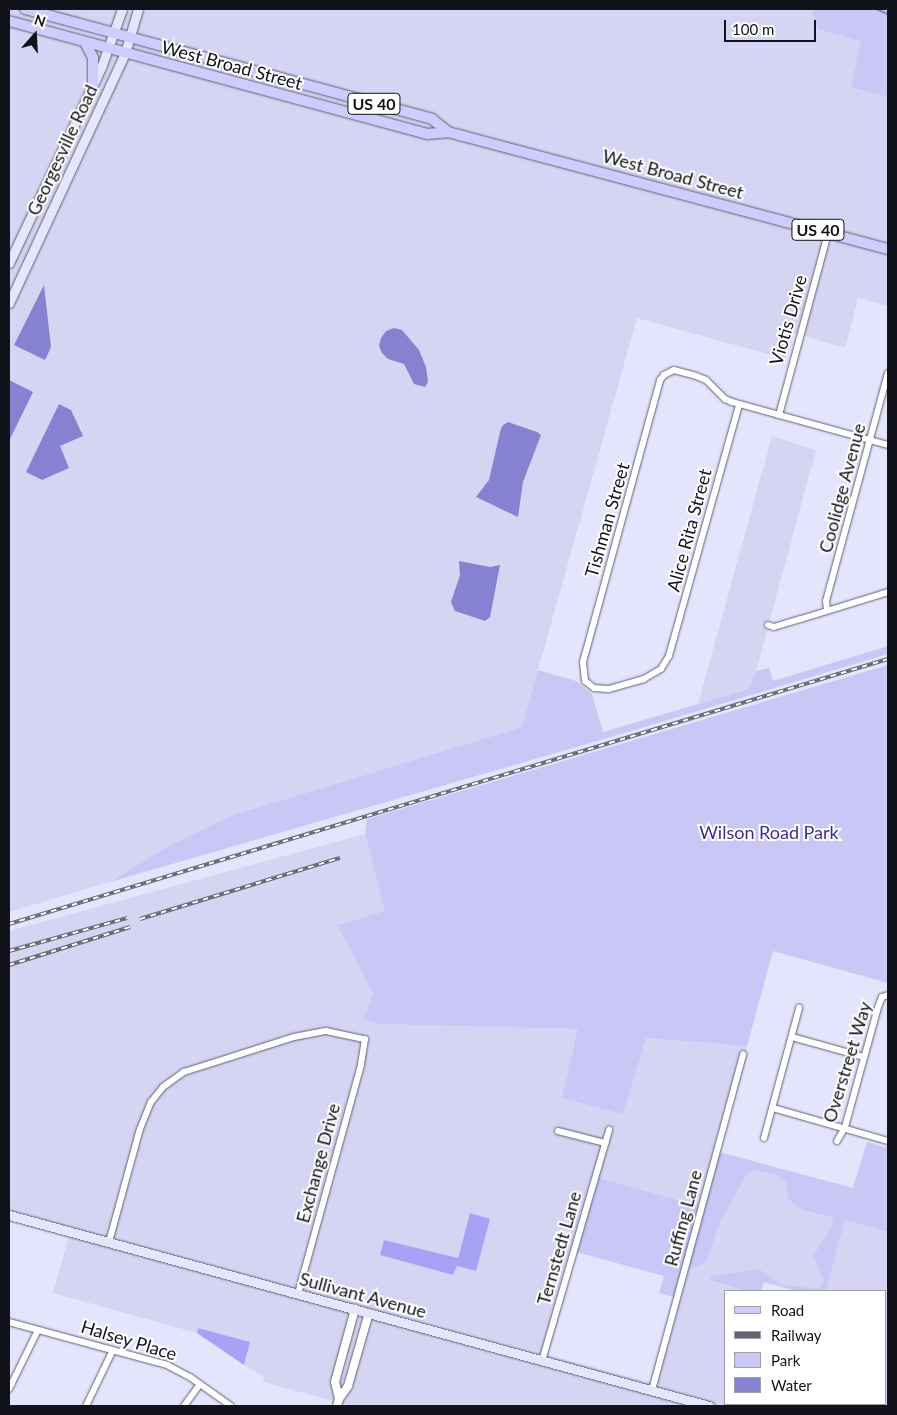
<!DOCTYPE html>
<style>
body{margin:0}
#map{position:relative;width:897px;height:1415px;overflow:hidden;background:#e4e4fc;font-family:Lato,sans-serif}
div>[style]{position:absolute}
.built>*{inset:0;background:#d5d5f3}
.green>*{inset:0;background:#c8c7f5}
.forest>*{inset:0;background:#a7a2f6}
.water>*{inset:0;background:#8781d2}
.stream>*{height:2px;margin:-1px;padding:0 1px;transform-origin:1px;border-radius:1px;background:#8781d2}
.roads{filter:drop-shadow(0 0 1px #605f73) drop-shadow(0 0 1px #605f73)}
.minor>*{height:6px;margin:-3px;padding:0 3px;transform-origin:3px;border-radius:3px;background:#fff}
.tertiary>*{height:8px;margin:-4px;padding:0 4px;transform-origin:4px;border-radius:4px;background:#fff}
.secondary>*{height:9px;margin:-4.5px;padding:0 4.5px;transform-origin:4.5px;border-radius:4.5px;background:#e6e5fe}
.primary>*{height:10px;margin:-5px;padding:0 5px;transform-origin:5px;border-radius:5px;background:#cecbfd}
.rail>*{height:4px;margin-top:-2px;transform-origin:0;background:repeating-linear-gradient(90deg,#fff 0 5.5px,#636371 0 11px);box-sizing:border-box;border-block:1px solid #636371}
span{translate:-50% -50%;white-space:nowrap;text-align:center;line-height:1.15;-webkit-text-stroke:4px #fff;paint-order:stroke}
.shield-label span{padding:1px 4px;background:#fff;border:1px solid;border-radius:4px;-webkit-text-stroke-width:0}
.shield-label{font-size:16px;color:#12121a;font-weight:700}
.street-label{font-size:18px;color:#12121a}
.park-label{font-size:18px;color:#402d8c}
.frame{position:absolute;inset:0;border:10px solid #12121a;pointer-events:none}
.legend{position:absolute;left:724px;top:1290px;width:162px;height:115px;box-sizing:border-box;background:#fff;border:1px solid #a0a0a3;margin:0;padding:6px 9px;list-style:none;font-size:15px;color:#12121a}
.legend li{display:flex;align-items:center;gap:10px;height:25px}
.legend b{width:25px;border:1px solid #a0a0a3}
.north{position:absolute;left:10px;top:10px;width:50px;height:50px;-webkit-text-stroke:4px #fff;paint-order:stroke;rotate:19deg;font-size:14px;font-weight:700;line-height:20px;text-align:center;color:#12121a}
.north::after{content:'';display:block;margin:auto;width:18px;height:22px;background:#12121a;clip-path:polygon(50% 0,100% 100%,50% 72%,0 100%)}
.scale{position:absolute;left:724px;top:20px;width:92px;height:22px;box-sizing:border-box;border:2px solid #12121a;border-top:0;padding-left:6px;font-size:15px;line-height:18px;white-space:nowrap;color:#12121a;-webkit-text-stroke:4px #fff;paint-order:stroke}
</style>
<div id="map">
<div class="built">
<div style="clip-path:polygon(9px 9px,812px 9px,818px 29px,861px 42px,888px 96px,888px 94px,888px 306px,858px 298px,845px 348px,794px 333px,786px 359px,637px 318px,522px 727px,230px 816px,165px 848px,110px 882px,9px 912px)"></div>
<div style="clip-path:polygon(772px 436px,816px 450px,756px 671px,749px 689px,698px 704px)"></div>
<div style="clip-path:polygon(evenodd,365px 834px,385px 911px,337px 925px,373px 993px,364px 1019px,378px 1024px,578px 1029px,623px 1114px,646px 1038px,747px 1046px,705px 1208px,597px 1179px,548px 1355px,650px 1383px,683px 1268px,706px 1263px,720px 1222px,747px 1174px,755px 1170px,775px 1174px,787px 1182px,789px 1200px,802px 1210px,834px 1218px,831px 1227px,813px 1256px,824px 1280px,818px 1289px,779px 1284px,758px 1269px,711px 1282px,746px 1291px,726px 1291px,726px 1404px,886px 1404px,886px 1291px,826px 1291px,845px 1220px,888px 1232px,888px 1406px,351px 1406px,263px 1382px,264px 1377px,244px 1365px,249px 1342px,198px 1328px,197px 1333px,53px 1293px,71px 1229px,9px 1212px,9px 931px,365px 834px,470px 1214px,476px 1271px,456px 1266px,453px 1275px,380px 1254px,384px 1240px,458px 1258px,470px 1214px)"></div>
</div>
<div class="green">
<div style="clip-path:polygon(812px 9px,888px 9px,888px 97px,851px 87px,861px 42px,818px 29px)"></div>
<div style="clip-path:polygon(888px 646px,888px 654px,611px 737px,110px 882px,165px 848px,230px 816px,522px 727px,538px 670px,576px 681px,592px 694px,603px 732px,749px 689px,756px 671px,769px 668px,773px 681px)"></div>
<div style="clip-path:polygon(888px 665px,888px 983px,773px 951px,747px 1046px,646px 1038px,623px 1114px,562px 1098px,578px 1029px,378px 1024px,364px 1019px,373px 993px,337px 925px,385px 911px,365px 834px,367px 819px)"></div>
<div style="clip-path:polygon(867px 1142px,888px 1148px,888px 1232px,845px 1220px,826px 1291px,796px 1291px,764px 1282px,761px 1291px,746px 1291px,711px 1281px,710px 1276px,759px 1269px,780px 1284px,818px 1289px,824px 1280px,813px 1256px,831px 1227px,834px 1218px,802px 1210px,789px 1200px,786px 1182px,775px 1174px,755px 1170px,747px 1174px,720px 1222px,706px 1263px,687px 1270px,719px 1152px,853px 1188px)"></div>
<div style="clip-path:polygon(597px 1178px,699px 1206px,674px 1297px,659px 1293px,664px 1276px,576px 1252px)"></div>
</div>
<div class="forest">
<div style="clip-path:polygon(470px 1213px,490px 1219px,476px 1271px,457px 1266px,453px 1275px,380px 1255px,384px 1240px,458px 1258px)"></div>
<div style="clip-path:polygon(198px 1328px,250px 1342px,244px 1365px,197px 1333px)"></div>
</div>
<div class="water">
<div style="clip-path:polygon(44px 285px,51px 347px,45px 360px,14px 345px)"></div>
<div style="clip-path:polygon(394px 328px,402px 330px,419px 350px,426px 367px,428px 382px,425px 387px,414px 384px,404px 364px,388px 359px,382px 353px,379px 346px,381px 338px,386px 331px)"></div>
<div style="clip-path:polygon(9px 380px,33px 392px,9px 441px)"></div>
<div style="clip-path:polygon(59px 404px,71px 410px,83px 436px,60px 446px,69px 468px,42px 480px,26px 472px)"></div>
<div style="clip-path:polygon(508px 422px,537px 432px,541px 435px,523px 482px,518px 517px,476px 497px,489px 480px,500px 432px,502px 426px)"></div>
<div style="clip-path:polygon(459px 561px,490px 567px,500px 565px,490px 617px,485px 621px,455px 611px,451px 602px,460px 575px)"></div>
</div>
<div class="stream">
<div style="left:876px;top:9px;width:13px;rotate:23deg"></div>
</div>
<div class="roads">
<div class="minor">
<div style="left:739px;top:405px;width:261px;rotate:105.6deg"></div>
<div style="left:669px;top:656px;width:15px;rotate:122deg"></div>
<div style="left:661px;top:669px;width:20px;rotate:150deg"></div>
<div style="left:644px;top:679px;width:37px;rotate:164deg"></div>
<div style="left:608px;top:689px;width:14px;rotate:-176deg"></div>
<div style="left:594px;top:688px;width:11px;rotate:-142deg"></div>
<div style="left:585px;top:681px;width:19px;rotate:-96deg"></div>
<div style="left:583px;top:662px;width:292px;rotate:-74.7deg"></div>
<div style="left:660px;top:380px;width:6px;rotate:-51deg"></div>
<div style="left:664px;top:375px;width:11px;rotate:-27deg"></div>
<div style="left:674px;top:370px;width:23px;rotate:15deg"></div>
<div style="left:696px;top:376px;width:11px;rotate:22deg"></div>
<div style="left:706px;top:380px;width:27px;rotate:45deg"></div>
<div style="left:725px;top:399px;width:8px;rotate:23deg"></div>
<div style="left:732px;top:402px;width:162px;rotate:15.4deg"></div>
<div style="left:779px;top:415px;width:188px;rotate:-74.9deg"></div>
<div style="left:827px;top:610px;width:9px;rotate:-96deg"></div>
<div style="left:826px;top:601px;width:236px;rotate:-74.8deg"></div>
<div style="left:768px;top:625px;width:6px;rotate:18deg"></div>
<div style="left:774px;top:627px;width:28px;rotate:-17deg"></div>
<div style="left:801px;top:619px;width:91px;rotate:-17.2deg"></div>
<div style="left:792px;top:1037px;width:75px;rotate:15.5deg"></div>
<div style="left:773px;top:1108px;width:120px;rotate:16deg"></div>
<div style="left:558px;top:1131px;width:49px;rotate:14.3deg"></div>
<div style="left:764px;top:1138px;width:135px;rotate:-74.9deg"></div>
<div style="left:837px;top:1141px;width:16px;rotate:-60deg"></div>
<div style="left:845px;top:1127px;width:124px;rotate:-74.6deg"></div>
<div style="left:878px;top:1007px;width:11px;rotate:-68deg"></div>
<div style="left:882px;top:997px;width:6px;rotate:-18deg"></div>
<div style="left:109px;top:1242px;width:117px;rotate:-74.7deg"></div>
<div style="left:140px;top:1129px;width:29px;rotate:-68deg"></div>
<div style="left:151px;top:1102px;width:19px;rotate:-51deg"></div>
<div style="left:163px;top:1087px;width:26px;rotate:-36deg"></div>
<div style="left:184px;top:1072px;width:115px;rotate:-17.7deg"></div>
<div style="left:294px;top:1037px;width:33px;rotate:-11deg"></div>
<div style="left:326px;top:1031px;width:40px;rotate:12deg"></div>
<div style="left:365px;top:1039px;width:26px;rotate:99deg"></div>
<div style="left:361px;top:1065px;width:238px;rotate:105.4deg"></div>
<div style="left:9px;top:1322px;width:164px;rotate:15.2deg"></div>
<div style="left:167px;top:1365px;width:26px;rotate:28deg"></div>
<div style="left:190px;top:1377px;width:50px;rotate:35.3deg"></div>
<div style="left:542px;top:1361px;width:241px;rotate:-73.8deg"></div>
<div style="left:9px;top:1389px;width:66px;rotate:-63.8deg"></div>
<div style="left:652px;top:1390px;width:348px;rotate:-74.8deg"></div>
<div style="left:86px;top:1406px;width:62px;rotate:-64.3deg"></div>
<div style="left:184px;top:1406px;width:27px;rotate:-54deg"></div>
</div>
<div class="tertiary">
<div style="left:339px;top:1399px;width:17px;rotate:-103deg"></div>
<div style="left:335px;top:1382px;width:76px;rotate:-74.7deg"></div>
<div style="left:337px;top:1406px;width:7px;rotate:-74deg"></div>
<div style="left:339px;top:1399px;width:16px;rotate:-55deg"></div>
<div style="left:348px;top:1386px;width:76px;rotate:-74deg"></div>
</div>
<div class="secondary">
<div style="left:9px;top:263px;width:219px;rotate:-64.8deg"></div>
<div style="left:102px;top:65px;width:59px;rotate:-70.3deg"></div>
<div style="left:9px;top:303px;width:276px;rotate:-65.1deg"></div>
<div style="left:125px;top:53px;width:46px;rotate:-73.5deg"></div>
<div style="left:9px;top:1215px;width:726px;rotate:15.26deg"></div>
</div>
<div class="primary">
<div style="left:25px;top:9px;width:422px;rotate:15.1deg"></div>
<div style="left:432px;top:119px;width:21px;rotate:39deg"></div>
<div style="left:448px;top:132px;width:16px;rotate:15deg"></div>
<div style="left:463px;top:136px;width:440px;rotate:14.9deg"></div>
<div style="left:9px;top:21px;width:433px;rotate:15.1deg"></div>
<div style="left:427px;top:134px;width:21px;rotate:-5deg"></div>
<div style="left:85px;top:42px;width:18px;rotate:63deg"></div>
<div style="left:93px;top:58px;width:26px;rotate:90deg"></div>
</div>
</div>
<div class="rail">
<div style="left:140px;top:919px;width:209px;rotate:-17deg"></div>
<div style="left:9px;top:924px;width:918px;rotate:-16.78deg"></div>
<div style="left:9px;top:951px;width:123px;rotate:-15.6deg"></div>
<div style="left:9px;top:965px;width:127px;rotate:-17.4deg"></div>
</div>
<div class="shield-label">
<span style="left:374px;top:104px">US 40</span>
<span style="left:818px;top:230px">US 40</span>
</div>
<div class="street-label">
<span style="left:232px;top:65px;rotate:15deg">West Broad Street</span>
<span style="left:62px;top:150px;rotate:-65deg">Georgesville Road</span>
<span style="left:673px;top:174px;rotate:15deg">West Broad Street</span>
<span style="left:788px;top:320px;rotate:-74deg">Viotis Drive</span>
<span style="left:842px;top:488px;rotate:-75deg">Coolidge Avenue</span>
<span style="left:607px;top:520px;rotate:-74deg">Tishman Street</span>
<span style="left:689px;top:530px;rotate:-75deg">Alice Rita Street</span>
<span style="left:847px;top:1062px;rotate:-73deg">Overstreet Way</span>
<span style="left:318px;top:1163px;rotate:-75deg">Exchange Drive</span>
<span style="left:683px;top:1218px;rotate:-75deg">Ruffing Lane</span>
<span style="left:559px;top:1248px;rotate:-74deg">Ternstedt Lane</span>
<span style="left:363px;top:1295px;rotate:15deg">Sullivant Avenue</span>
<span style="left:129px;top:1340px;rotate:17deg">Halsey Place</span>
</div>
<div class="park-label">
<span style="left:769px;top:832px">Wilson Road Park</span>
</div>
<div class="frame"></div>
<ul class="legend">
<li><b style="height:6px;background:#cecbfd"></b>Road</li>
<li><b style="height:6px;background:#636371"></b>Railway</li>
<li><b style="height:14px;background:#c8c7f5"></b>Park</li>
<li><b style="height:14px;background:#8781d2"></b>Water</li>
</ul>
<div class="north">N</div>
<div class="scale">100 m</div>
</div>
